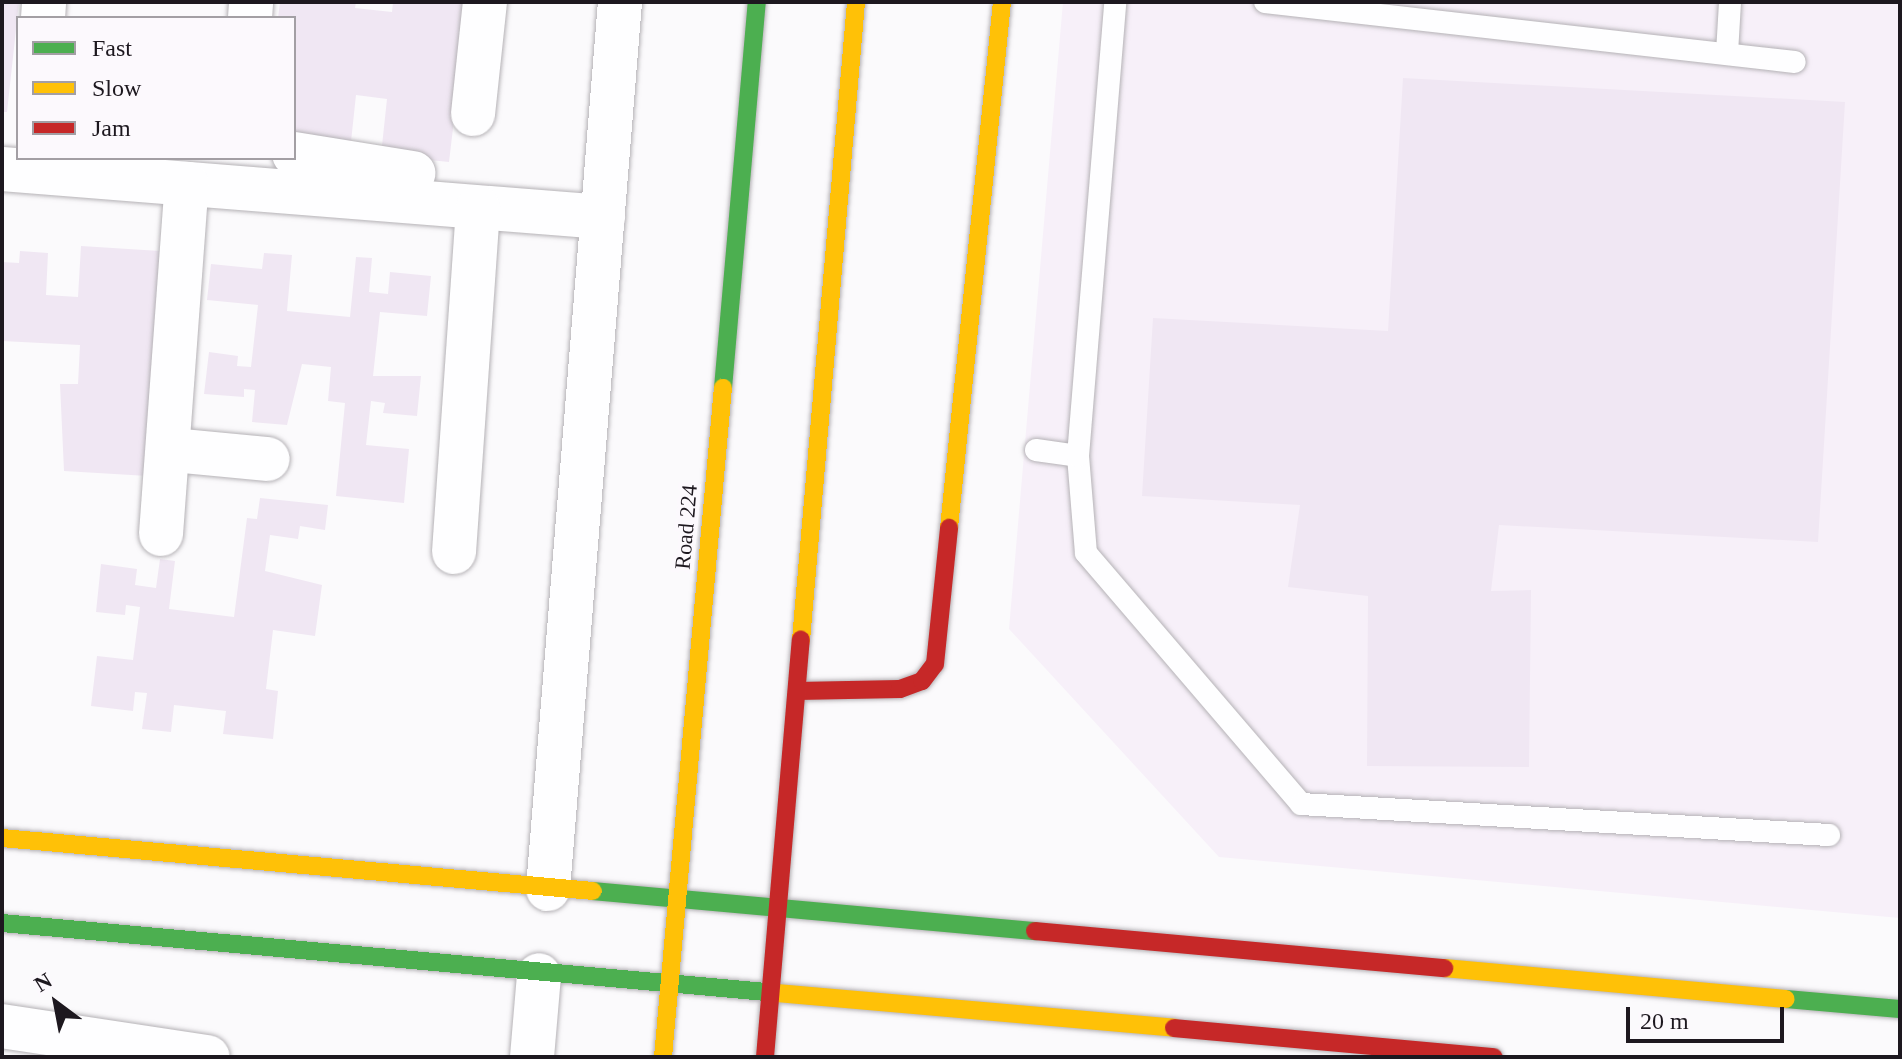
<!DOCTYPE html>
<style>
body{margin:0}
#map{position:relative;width:1902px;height:1059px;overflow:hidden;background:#fbfafc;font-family:Georgia,serif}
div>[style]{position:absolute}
.built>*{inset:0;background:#f7f0f9}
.building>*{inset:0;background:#f0e7f3}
.roads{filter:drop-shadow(0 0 2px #b5b2b6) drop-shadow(0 0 2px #b5b2b6)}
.lane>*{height:22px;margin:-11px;padding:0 11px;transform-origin:11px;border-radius:11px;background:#fefeff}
.street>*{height:44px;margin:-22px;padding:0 22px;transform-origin:22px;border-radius:22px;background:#fefeff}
.fast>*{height:18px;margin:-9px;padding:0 9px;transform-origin:9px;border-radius:9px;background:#4caf50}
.slow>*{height:18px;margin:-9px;padding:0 9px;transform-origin:9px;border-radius:9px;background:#ffc107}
.jam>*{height:18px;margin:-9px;padding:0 9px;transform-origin:9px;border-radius:9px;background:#c62828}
span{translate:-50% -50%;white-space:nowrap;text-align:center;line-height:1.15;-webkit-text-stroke:8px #fcf9fd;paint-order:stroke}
.street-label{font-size:22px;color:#1d181f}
.frame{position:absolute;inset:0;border:4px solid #1d181f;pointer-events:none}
.legend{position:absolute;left:16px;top:16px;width:280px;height:144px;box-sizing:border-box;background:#fcf9fd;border:2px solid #a39fa4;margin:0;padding:10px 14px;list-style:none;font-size:24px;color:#1d181f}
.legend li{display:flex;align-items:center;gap:16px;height:40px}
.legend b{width:40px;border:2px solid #a39fa4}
.north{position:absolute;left:16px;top:963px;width:80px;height:80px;-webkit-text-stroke:6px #fcf9fd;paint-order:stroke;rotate:328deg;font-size:22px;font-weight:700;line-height:32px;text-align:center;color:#1d181f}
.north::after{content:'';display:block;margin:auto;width:28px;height:36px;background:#1d181f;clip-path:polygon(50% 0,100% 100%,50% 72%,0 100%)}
.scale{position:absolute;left:1626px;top:1007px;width:158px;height:36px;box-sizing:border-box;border:4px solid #1d181f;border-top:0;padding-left:10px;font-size:24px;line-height:28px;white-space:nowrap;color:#1d181f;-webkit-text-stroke:6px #fcf9fd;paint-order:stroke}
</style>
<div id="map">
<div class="built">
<div style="clip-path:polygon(1063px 2px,1900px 2px,1900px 918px,1219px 857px,1009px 629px)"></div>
</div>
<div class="building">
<div style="clip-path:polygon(2px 2px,19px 2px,7px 112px,2px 112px)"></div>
<div style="clip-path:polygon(280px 2px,356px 2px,355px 8px,392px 12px,393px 2px,468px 2px,449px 162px,381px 155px,387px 99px,356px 95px,350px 151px,294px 145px,294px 18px,278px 18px)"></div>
<div style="clip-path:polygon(1403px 78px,1845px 102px,1818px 542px,1499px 525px,1491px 591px,1531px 590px,1529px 767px,1367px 766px,1368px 596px,1288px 587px,1300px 505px,1142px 496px,1153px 318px,1388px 331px)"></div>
<div style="clip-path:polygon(81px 246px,160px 251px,148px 476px,64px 471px,60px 384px,78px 384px,80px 345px,2px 341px,2px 262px,19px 263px,20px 251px,48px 253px,46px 295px,78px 297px)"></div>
<div style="clip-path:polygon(264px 253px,292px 255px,287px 311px,350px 317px,356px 257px,372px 258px,369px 292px,388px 294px,390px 272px,431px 276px,427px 316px,380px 312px,373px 376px,421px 376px,417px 416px,383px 413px,385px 403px,371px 401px,366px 445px,409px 449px,404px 503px,336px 496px,345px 403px,328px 401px,331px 367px,302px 364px,287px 425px,252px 422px,255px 390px,244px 389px,244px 397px,204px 394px,209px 352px,238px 356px,237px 366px,251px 367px,258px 305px,207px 300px,211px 264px,262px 269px)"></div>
<div style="clip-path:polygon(260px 498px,328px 505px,325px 530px,300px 526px,298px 539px,270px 535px,265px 571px,322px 585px,315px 636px,273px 630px,266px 689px,278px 691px,273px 739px,223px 734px,226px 711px,174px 705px,171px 732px,142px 729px,147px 693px,135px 692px,133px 711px,91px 706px,97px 656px,133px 660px,140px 607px,126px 605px,125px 615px,96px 612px,101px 564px,137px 569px,135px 585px,156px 588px,160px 559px,175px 561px,169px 609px,234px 617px,247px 518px,257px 519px)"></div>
</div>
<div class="roads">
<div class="lane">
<div style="left:1265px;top:2px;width:533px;rotate:6.46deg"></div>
<div style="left:1727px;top:53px;width:51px;rotate:-86.6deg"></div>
<div style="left:1036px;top:450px;width:42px;rotate:8.1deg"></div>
<div style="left:1078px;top:456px;width:97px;rotate:85.3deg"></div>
<div style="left:1086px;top:553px;width:330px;rotate:49.4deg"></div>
<div style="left:1301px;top:804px;width:529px;rotate:3.36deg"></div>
<div style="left:1078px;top:456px;width:456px;rotate:-85.3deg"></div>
</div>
<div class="street">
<div style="left:43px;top:18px;width:16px;rotate:-86deg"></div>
<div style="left:250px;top:18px;width:16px;rotate:-86deg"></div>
<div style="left:473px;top:114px;width:113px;rotate:-83.9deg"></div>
<div style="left:294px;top:154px;width:121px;rotate:9.1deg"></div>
<div style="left:2px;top:169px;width:603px;rotate:4.57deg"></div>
<div style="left:172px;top:450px;width:96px;rotate:5.4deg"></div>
<div style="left:161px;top:534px;width:351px;rotate:-85.8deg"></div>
<div style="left:454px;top:552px;width:345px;rotate:-86deg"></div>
<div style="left:548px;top:889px;width:890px;rotate:-85.36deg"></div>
<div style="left:2px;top:1026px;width:208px;rotate:8.6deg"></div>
<div style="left:532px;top:1057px;width:82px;rotate:-85.1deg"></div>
</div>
<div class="fast">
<div style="left:723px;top:388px;width:387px;rotate:-85deg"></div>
<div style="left:593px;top:891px;width:444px;rotate:5.2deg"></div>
<div style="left:2px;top:923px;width:778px;rotate:5.16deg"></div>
<div style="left:1786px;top:999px;width:114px;rotate:5deg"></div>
</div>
<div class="slow">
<div style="left:949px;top:528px;width:529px;rotate:-84.25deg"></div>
<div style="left:801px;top:640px;width:640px;rotate:-85.07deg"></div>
<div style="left:2px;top:838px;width:593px;rotate:5.12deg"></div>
<div style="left:1444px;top:968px;width:343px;rotate:5.2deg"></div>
<div style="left:777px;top:993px;width:399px;rotate:5deg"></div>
<div style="left:663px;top:1057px;width:672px;rotate:-84.88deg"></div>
</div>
<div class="jam">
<div style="left:797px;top:691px;width:103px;rotate:-1.1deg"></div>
<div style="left:900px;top:689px;width:23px;rotate:-20deg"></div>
<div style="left:922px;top:681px;width:21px;rotate:-53deg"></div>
<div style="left:935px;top:664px;width:137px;rotate:-84.1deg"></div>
<div style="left:1035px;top:931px;width:411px;rotate:5.2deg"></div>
<div style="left:1174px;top:1028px;width:321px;rotate:5.2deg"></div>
<div style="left:765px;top:1057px;width:419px;rotate:-85.1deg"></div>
</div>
</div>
<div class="street-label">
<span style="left:686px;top:527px;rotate:-85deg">Road 224</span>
</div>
<div class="frame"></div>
<ul class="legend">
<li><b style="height:10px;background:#4caf50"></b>Fast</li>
<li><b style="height:10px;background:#ffc107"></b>Slow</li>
<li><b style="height:10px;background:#c62828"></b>Jam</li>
</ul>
<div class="north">N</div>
<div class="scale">20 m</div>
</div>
